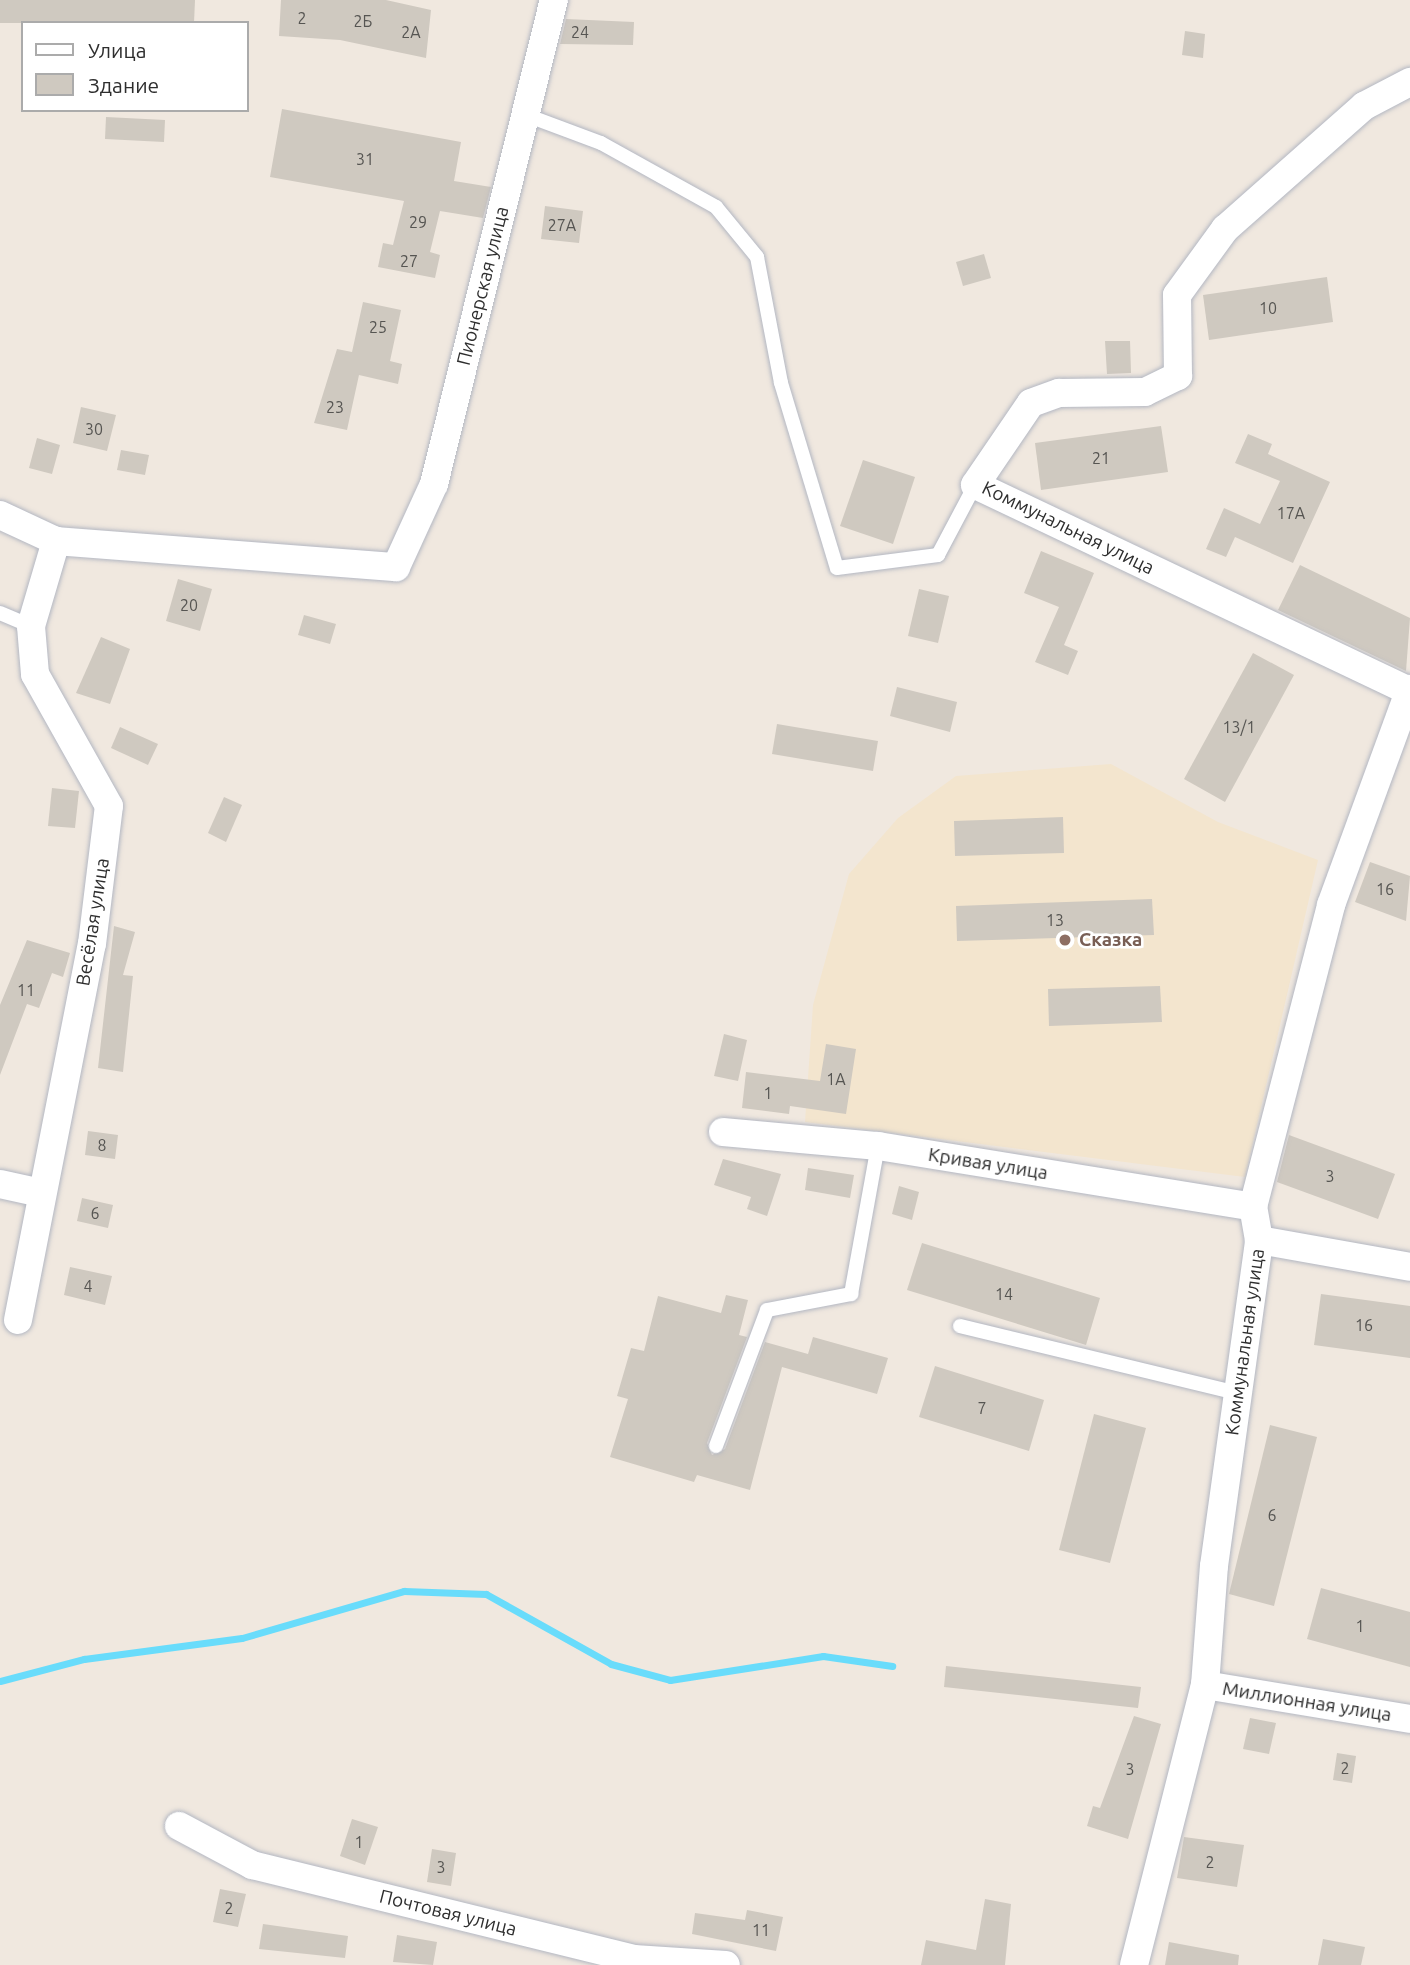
<!DOCTYPE html>
<meta charset="utf-8">
<style>
body{margin:0}
#map{position:relative;width:1410px;height:1965px;overflow:hidden;background:#f0e8df;font-family:Ubuntu,sans-serif}
div>[style]{position:absolute}
.education>*{inset:0;background:#f3e5ce}
.stream>*{height:7px;margin:-3.5px;padding:0 3.5px;transform-origin:3.5px;border-radius:3.5px;background:#69dcfb}
.building>*{inset:0;background:#cfc9c0}
.roads{filter:drop-shadow(0 0 2px #b3b7c2) drop-shadow(0 0 2px #b3b7c2)}
.service>*{height:14px;margin:-7px;padding:0 7px;transform-origin:7px;border-radius:7px;background:#fff}
.minor>*{height:28px;margin:-14px;padding:0 14px;transform-origin:14px;border-radius:14px;background:#fff}
.dots>*{width:19px;height:19px;translate:-50% -50%;box-sizing:border-box;border:4px solid #fff;border-radius:50%}
span{translate:-50% -50%;white-space:nowrap;text-align:center;line-height:1.15;-webkit-text-stroke:5px #fff;paint-order:stroke}
.number-label{font-size:16px;color:#565552}
.number-label span{-webkit-text-stroke-width:0}
.street-label{font-size:19px;color:#2e2e2e}
.education-label{font-size:19px;color:#785e54;font-weight:700}
.left{translate:0 -50%;text-align:left}
.legend{position:absolute;left:21px;top:21px;width:228px;height:91px;box-sizing:border-box;background:#fff;border:2px solid #ababab;margin:0;padding:9px 12px;list-style:none;font-size:21px;color:#2e2e2e}
.legend li{display:flex;align-items:center;gap:14px;height:35px}
.legend b{width:35px;border:2px solid #ababab}
</style>
<div id="map">
<div class="education">
<div style="clip-path:polygon(1111px 764px,1218px 822px,1318px 860px,1245px 1177px,805px 1122px,813px 1005px,849px 874px,898px 818px,956px 776px)"></div>
</div>
<div class="stream">
<div style="left:0;top:1681px;width:87px;rotate:-14.7deg"></div>
<div style="left:84px;top:1659px;width:159px;rotate:-7.6deg"></div>
<div style="left:242px;top:1638px;width:169px;rotate:-16.2deg"></div>
<div style="left:404px;top:1591px;width:82px;rotate:2.1deg"></div>
<div style="left:486px;top:1594px;width:143px;rotate:29.2deg"></div>
<div style="left:611px;top:1664px;width:61px;rotate:15.2deg"></div>
<div style="left:670px;top:1680px;width:155px;rotate:-8.9deg"></div>
<div style="left:823px;top:1656px;width:70px;rotate:8.2deg"></div>
</div>
<div class="building">
<div style="clip-path:polygon(0 0,195px 0,194px 23px,0 23px)"></div>
<div style="clip-path:polygon(281px 0,386px 0,431px 10px,426px 58px,340px 40px,279px 36px)"></div>
<div style="clip-path:polygon(566px 19px,634px 22px,633px 45px,560px 44px)"></div>
<div style="clip-path:polygon(1185px 31px,1205px 34px,1203px 58px,1182px 55px)"></div>
<div style="clip-path:polygon(282px 109px,461px 142px,454px 181px,491px 187px,483px 218px,440px 211px,430px 252px,440px 255px,435px 278px,378px 267px,383px 243px,393px 245px,404px 201px,270px 177px)"></div>
<div style="clip-path:polygon(106px 117px,165px 120px,164px 142px,105px 139px)"></div>
<div style="clip-path:polygon(545px 206px,583px 211px,579px 243px,541px 239px)"></div>
<div style="clip-path:polygon(984px 254px,991px 278px,963px 286px,956px 262px)"></div>
<div style="clip-path:polygon(1327px 277px,1333px 322px,1209px 340px,1203px 295px)"></div>
<div style="clip-path:polygon(363px 302px,401px 310px,390px 361px,402px 364px,398px 384px,359px 375px,347px 430px,314px 423px,337px 349px,352px 352px)"></div>
<div style="clip-path:polygon(1105px 341px,1130px 341px,1131px 373px,1107px 374px)"></div>
<div style="clip-path:polygon(81px 407px,116px 415px,107px 451px,73px 443px)"></div>
<div style="clip-path:polygon(1161px 426px,1168px 472px,1041px 490px,1035px 443px)"></div>
<div style="clip-path:polygon(1248px 434px,1272px 444px,1268px 454px,1330px 482px,1293px 563px,1235px 537px,1226px 557px,1206px 549px,1224px 508px,1260px 524px,1280px 481px,1235px 463px)"></div>
<div style="clip-path:polygon(37px 438px,60px 445px,52px 474px,29px 468px)"></div>
<div style="clip-path:polygon(121px 450px,149px 455px,145px 475px,117px 470px)"></div>
<div style="clip-path:polygon(863px 460px,915px 477px,893px 544px,840px 526px)"></div>
<div style="clip-path:polygon(1041px 551px,1094px 573px,1064px 645px,1078px 651px,1068px 675px,1035px 662px,1059px 607px,1024px 593px)"></div>
<div style="clip-path:polygon(1300px 565px,1410px 618px,1406px 671px,1278px 610px)"></div>
<div style="clip-path:polygon(178px 579px,212px 589px,200px 631px,166px 621px)"></div>
<div style="clip-path:polygon(919px 589px,949px 596px,938px 643px,908px 636px)"></div>
<div style="clip-path:polygon(304px 615px,336px 624px,330px 644px,298px 635px)"></div>
<div style="clip-path:polygon(101px 637px,130px 649px,110px 704px,76px 693px)"></div>
<div style="clip-path:polygon(1253px 653px,1294px 675px,1225px 802px,1184px 779px)"></div>
<div style="clip-path:polygon(897px 687px,957px 702px,950px 732px,890px 716px)"></div>
<div style="clip-path:polygon(777px 724px,878px 741px,873px 771px,772px 754px)"></div>
<div style="clip-path:polygon(120px 727px,158px 744px,148px 765px,111px 748px)"></div>
<div style="clip-path:polygon(52px 788px,79px 791px,75px 828px,48px 826px)"></div>
<div style="clip-path:polygon(224px 797px,242px 805px,226px 842px,208px 833px)"></div>
<div style="clip-path:polygon(1063px 817px,1064px 853px,955px 856px,954px 821px)"></div>
<div style="clip-path:polygon(1370px 862px,1410px 876px,1406px 921px,1355px 902px)"></div>
<div style="clip-path:polygon(1152px 899px,1154px 935px,957px 941px,956px 906px)"></div>
<div style="clip-path:polygon(114px 926px,135px 932px,123px 975px,133px 976px,123px 1072px,98px 1068px)"></div>
<div style="clip-path:polygon(27px 940px,70px 953px,63px 977px,52px 973px,39px 1008px,27px 1004px,0 1075px,0 1005px)"></div>
<div style="clip-path:polygon(1160px 986px,1162px 1022px,1049px 1026px,1048px 989px)"></div>
<div style="clip-path:polygon(724px 1034px,747px 1040px,738px 1081px,714px 1076px)"></div>
<div style="clip-path:polygon(826px 1044px,856px 1049px,846px 1114px,790px 1106px,789px 1114px,742px 1108px,746px 1072px,820px 1081px)"></div>
<div style="clip-path:polygon(88px 1131px,118px 1135px,115px 1159px,85px 1155px)"></div>
<div style="clip-path:polygon(1289px 1135px,1395px 1174px,1378px 1219px,1277px 1182px)"></div>
<div style="clip-path:polygon(723px 1159px,781px 1174px,767px 1216px,747px 1209px,751px 1197px,714px 1185px)"></div>
<div style="clip-path:polygon(808px 1168px,854px 1175px,850px 1198px,805px 1190px)"></div>
<div style="clip-path:polygon(899px 1186px,919px 1192px,912px 1220px,892px 1214px)"></div>
<div style="clip-path:polygon(82px 1198px,113px 1205px,108px 1228px,77px 1221px)"></div>
<div style="clip-path:polygon(922px 1243px,1100px 1298px,1086px 1345px,907px 1290px)"></div>
<div style="clip-path:polygon(70px 1267px,112px 1276px,105px 1305px,64px 1295px)"></div>
<div style="clip-path:polygon(1321px 1294px,1410px 1306px,1410px 1358px,1314px 1345px)"></div>
<div style="clip-path:polygon(726px 1295px,748px 1300px,739px 1335px,747px 1337px,707px 1443px,712px 1455px,725px 1449px,765px 1342px,808px 1354px,813px 1337px,888px 1358px,877px 1394px,782px 1367px,750px 1490px,697px 1475px,694px 1482px,610px 1457px,628px 1399px,617px 1396px,631px 1348px,644px 1351px,658px 1296px,721px 1313px)"></div>
<div style="clip-path:polygon(935px 1366px,1044px 1400px,1029px 1451px,919px 1417px)"></div>
<div style="clip-path:polygon(1094px 1414px,1146px 1428px,1110px 1563px,1059px 1550px)"></div>
<div style="clip-path:polygon(1270px 1425px,1317px 1437px,1274px 1606px,1229px 1594px)"></div>
<div style="clip-path:polygon(1321px 1588px,1410px 1612px,1410px 1667px,1307px 1639px)"></div>
<div style="clip-path:polygon(946px 1666px,1141px 1687px,1138px 1708px,944px 1687px)"></div>
<div style="clip-path:polygon(1134px 1716px,1161px 1724px,1128px 1839px,1087px 1826px,1093px 1806px,1100px 1808px)"></div>
<div style="clip-path:polygon(1250px 1718px,1276px 1723px,1269px 1754px,1243px 1749px)"></div>
<div style="clip-path:polygon(1337px 1753px,1356px 1756px,1352px 1783px,1333px 1780px)"></div>
<div style="clip-path:polygon(352px 1819px,378px 1827px,365px 1865px,340px 1856px)"></div>
<div style="clip-path:polygon(1184px 1837px,1244px 1845px,1237px 1887px,1177px 1878px)"></div>
<div style="clip-path:polygon(432px 1849px,456px 1853px,451px 1886px,427px 1882px)"></div>
<div style="clip-path:polygon(220px 1889px,246px 1894px,238px 1927px,213px 1922px)"></div>
<div style="clip-path:polygon(985px 1899px,1011px 1904px,1005px 1965px,921px 1965px,926px 1940px,976px 1950px)"></div>
<div style="clip-path:polygon(747px 1910px,783px 1917px,776px 1951px,692px 1934px,695px 1913px,745px 1920px)"></div>
<div style="clip-path:polygon(263px 1924px,348px 1936px,345px 1958px,259px 1949px)"></div>
<div style="clip-path:polygon(397px 1935px,437px 1942px,433px 1965px,393px 1962px)"></div>
<div style="clip-path:polygon(1323px 1939px,1365px 1947px,1361px 1965px,1318px 1965px)"></div>
<div style="clip-path:polygon(1169px 1942px,1239px 1955px,1238px 1965px,1165px 1965px)"></div>
</div>
<div class="roads">
<div class="service">
<div style="left:526px;top:115px;width:80px;rotate:20.5deg"></div>
<div style="left:601px;top:143px;width:132px;rotate:29.1deg"></div>
<div style="left:716px;top:207px;width:65px;rotate:50.6deg"></div>
<div style="left:757px;top:257px;width:128px;rotate:79.2deg"></div>
<div style="left:781px;top:383px;width:193px;rotate:73.2deg"></div>
<div style="left:837px;top:568px;width:102px;rotate:-7.3deg"></div>
<div style="left:938px;top:555px;width:79px;rotate:-62.1deg"></div>
<div style="left:0;top:613px;width:34px;rotate:23deg"></div>
<div style="left:960px;top:1326px;width:286px;rotate:13.6deg"></div>
<div style="left:716px;top:1446px;width:145px;rotate:-69.4deg"></div>
<div style="left:767px;top:1310px;width:86px;rotate:-10.8deg"></div>
<div style="left:851px;top:1294px;width:150px;rotate:-79.7deg"></div>
</div>
<div class="minor">
<div style="left:0;top:515px;width:62px;rotate:24.9deg"></div>
<div style="left:56px;top:541px;width:341px;rotate:4.4deg"></div>
<div style="left:396px;top:567px;width:91px;rotate:-65.4deg"></div>
<div style="left:434px;top:484px;width:499px;rotate:-76.1deg"></div>
<div style="left:1407px;top:690px;width:478px;rotate:-154.6deg"></div>
<div style="left:975px;top:485px;width:99px;rotate:-55.7deg"></div>
<div style="left:1031px;top:403px;width:30px;rotate:-20deg"></div>
<div style="left:1059px;top:393px;width:86px;rotate:-0.7deg"></div>
<div style="left:1145px;top:392px;width:37px;rotate:-26deg"></div>
<div style="left:1178px;top:376px;width:81px;rotate:-90.7deg"></div>
<div style="left:1177px;top:295px;width:82px;rotate:-54deg"></div>
<div style="left:1225px;top:229px;width:186px;rotate:-41.5deg"></div>
<div style="left:1364px;top:106px;width:52px;rotate:-27.6deg"></div>
<div style="left:723px;top:1132px;width:156px;rotate:5.2deg"></div>
<div style="left:878px;top:1146px;width:380px;rotate:9.2deg"></div>
<div style="left:0;top:1184px;width:42px;rotate:12.4deg"></div>
<div style="left:1259px;top:1240px;width:153px;rotate:10.1deg"></div>
<div style="left:18px;top:1320px;width:383px;rotate:-78.9deg"></div>
<div style="left:92px;top:944px;width:139px;rotate:-83deg"></div>
<div style="left:109px;top:806px;width:151px;rotate:-119.3deg"></div>
<div style="left:35px;top:674px;width:48px;rotate:-94.8deg"></div>
<div style="left:31px;top:626px;width:89px;rotate:-73.6deg"></div>
<div style="left:1205px;top:1685px;width:208px;rotate:9.4deg"></div>
<div style="left:179px;top:1826px;width:83px;rotate:28.1deg"></div>
<div style="left:252px;top:1865px;width:393px;rotate:13.8deg"></div>
<div style="left:634px;top:1959px;width:92px;rotate:3.7deg"></div>
<div style="left:1134px;top:1965px;width:289px;rotate:-75.8deg"></div>
<div style="left:1205px;top:1685px;width:119px;rotate:-85.7deg"></div>
<div style="left:1214px;top:1566px;width:329px;rotate:-82.1deg"></div>
<div style="left:1259px;top:1240px;width:34px;rotate:-100deg"></div>
<div style="left:1253px;top:1207px;width:312px;rotate:-75.5deg"></div>
<div style="left:1331px;top:905px;width:230px;rotate:-69.9deg"></div>
</div>
</div>
<div class="dots">
<div style="left:1065px;top:940px;background:#8d6e63"></div>
</div>
<div class="number-label">
<span style="left:302px;top:18px">2</span>
<span style="left:363px;top:21px">2Б</span>
<span style="left:411px;top:32px">2А</span>
<span style="left:580px;top:32px">24</span>
<span style="left:365px;top:159px">31</span>
<span style="left:418px;top:222px">29</span>
<span style="left:562px;top:225px">27А</span>
<span style="left:409px;top:261px">27</span>
<span style="left:1268px;top:308px">10</span>
<span style="left:378px;top:327px">25</span>
<span style="left:335px;top:407px">23</span>
<span style="left:94px;top:429px">30</span>
<span style="left:1101px;top:458px">21</span>
<span style="left:1291px;top:513px">17А</span>
<span style="left:189px;top:605px">20</span>
<span style="left:1239px;top:727px">13/1</span>
<span style="left:1385px;top:889px">16</span>
<span style="left:1055px;top:920px">13</span>
<span style="left:26px;top:990px">11</span>
<span style="left:836px;top:1079px">1А</span>
<span style="left:768px;top:1093px">1</span>
<span style="left:102px;top:1145px">8</span>
<span style="left:1330px;top:1176px">3</span>
<span style="left:95px;top:1213px">6</span>
<span style="left:88px;top:1286px">4</span>
<span style="left:1004px;top:1294px">14</span>
<span style="left:1364px;top:1325px">16</span>
<span style="left:982px;top:1408px">7</span>
<span style="left:1272px;top:1515px">6</span>
<span style="left:1360px;top:1626px">1</span>
<span style="left:1345px;top:1768px">2</span>
<span style="left:1130px;top:1769px">3</span>
<span style="left:359px;top:1842px">1</span>
<span style="left:1210px;top:1862px">2</span>
<span style="left:441px;top:1867px">3</span>
<span style="left:229px;top:1908px">2</span>
<span style="left:761px;top:1930px">11</span>
</div>
<div class="street-label">
<span style="left:483px;top:286px;rotate:-76deg">Пионерская улица</span>
<span style="left:1068px;top:528px;rotate:26deg">Коммунальная улица</span>
<span style="left:93px;top:922px;rotate:-81deg">Весёлая улица</span>
<span style="left:988px;top:1164px;rotate:9deg">Кривая улица</span>
<span style="left:1245px;top:1342px;rotate:-82deg">Коммунальная улица</span>
<span style="left:1307px;top:1702px;rotate:9deg">Миллионная улица</span>
<span style="left:448px;top:1913px;rotate:14deg">Почтовая улица</span>
</div>
<div class="education-label">
<span class="left" style="left:1079px;top:940px">Сказка</span>
</div>
<ul class="legend">
<li><b style="height:9px;background:#fff"></b>Улица</li>
<li><b style="height:19px;background:#cfc9c0"></b>Здание</li>
</ul>
</div>
